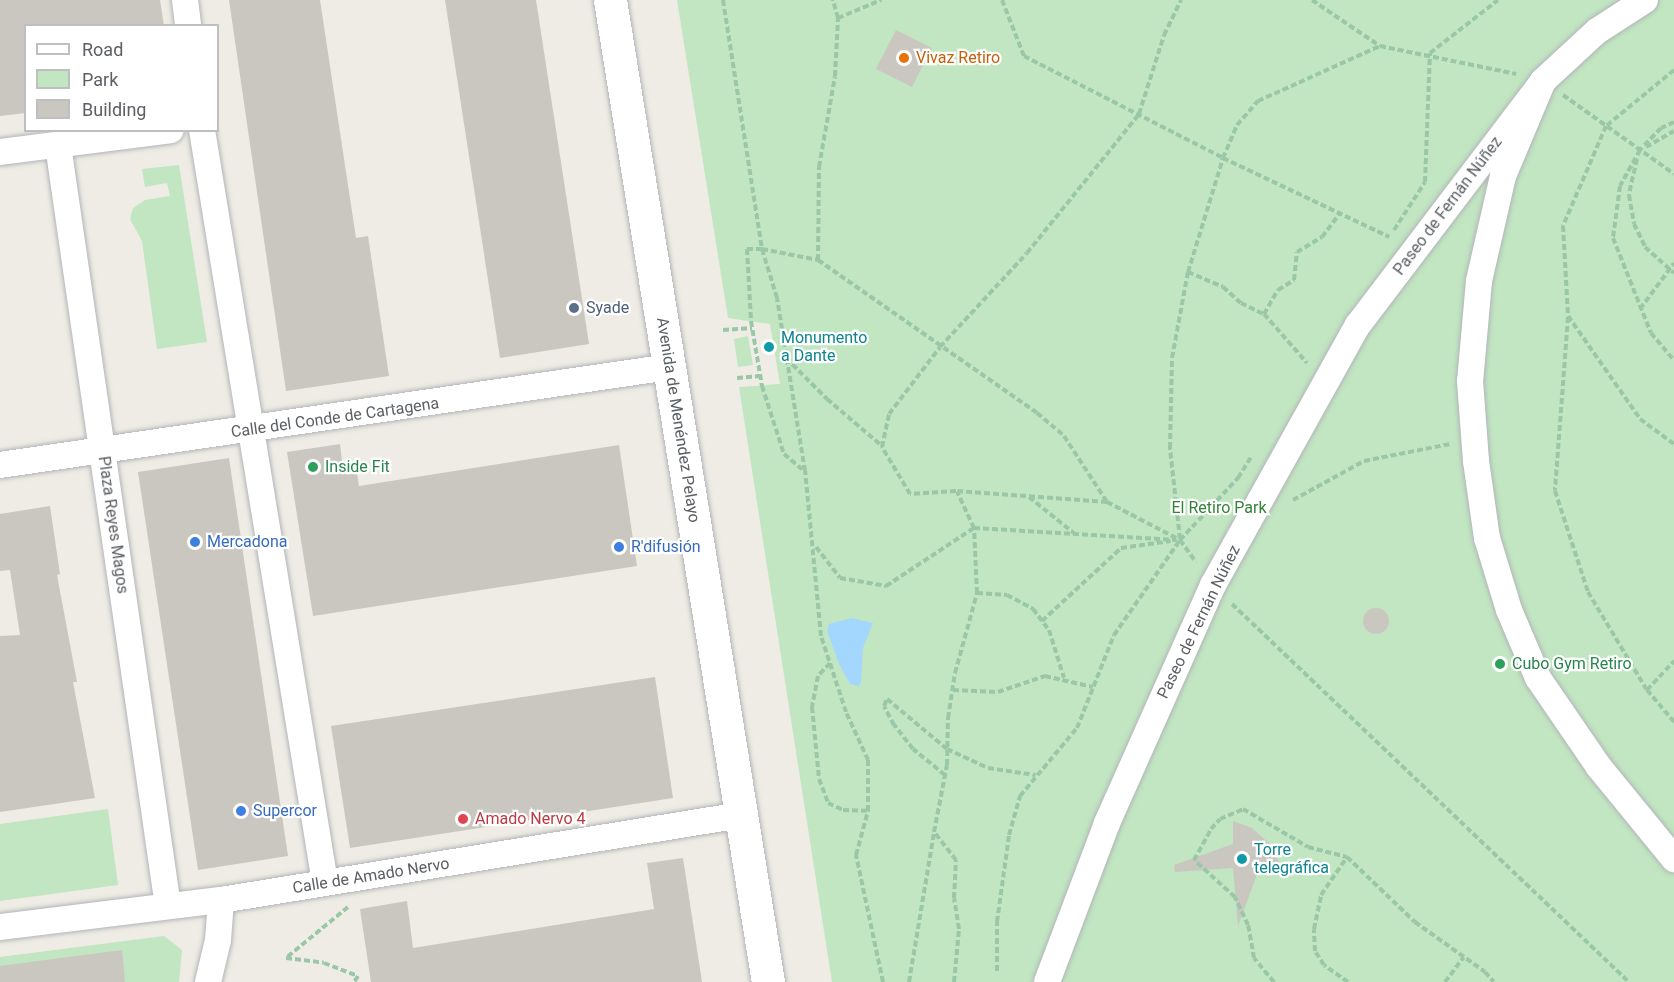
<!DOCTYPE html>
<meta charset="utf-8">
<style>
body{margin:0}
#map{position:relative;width:1674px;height:982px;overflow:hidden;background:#eeece4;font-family:Roboto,sans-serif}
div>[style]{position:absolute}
.green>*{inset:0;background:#c1e6c1}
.water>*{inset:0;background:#a4d7fe}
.building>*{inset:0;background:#cac7c1}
.round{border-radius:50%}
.path>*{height:4px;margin-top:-2px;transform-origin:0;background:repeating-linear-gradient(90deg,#9ac7a7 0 6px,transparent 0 9px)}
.roads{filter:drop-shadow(0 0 2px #b2b5b9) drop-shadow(0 0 2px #b2b5b9)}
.street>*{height:26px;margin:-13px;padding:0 13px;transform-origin:13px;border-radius:13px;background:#fff}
.secondary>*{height:33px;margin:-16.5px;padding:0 16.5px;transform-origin:16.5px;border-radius:16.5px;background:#fff}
.dots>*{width:16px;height:16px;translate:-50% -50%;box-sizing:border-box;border:3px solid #fff;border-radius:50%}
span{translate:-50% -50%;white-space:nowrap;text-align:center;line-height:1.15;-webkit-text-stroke:4.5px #fff;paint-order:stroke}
.food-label{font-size:16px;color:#c56008}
.left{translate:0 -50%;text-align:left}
.street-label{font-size:16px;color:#5c6064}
.service-label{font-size:16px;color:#4e5e75}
.culture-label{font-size:16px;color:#0d838f}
.leisure-label{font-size:16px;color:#27864d}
.park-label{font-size:16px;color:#358339}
.shop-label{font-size:16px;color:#366cbe}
.health-label{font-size:16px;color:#be3a42}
.legend{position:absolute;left:24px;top:24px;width:195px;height:108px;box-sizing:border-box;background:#fff;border:2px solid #bebfc1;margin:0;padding:8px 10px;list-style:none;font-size:18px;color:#5c6064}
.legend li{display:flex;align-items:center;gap:12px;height:30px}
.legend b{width:30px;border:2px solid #bebfc1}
</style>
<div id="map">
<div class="green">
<div style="clip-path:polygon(677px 0,1674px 0,1674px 982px,832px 982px,739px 387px,780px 384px,770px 324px,728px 318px)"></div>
<div style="clip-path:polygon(179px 165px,207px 342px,157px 349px,142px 241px,130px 219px,133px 208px,145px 200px,170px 196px,167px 183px,145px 187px,142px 169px)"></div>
<div style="clip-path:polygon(748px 336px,753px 365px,738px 367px,734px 339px)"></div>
<div style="clip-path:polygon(108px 809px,118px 885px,0 901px,0 824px)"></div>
<div style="clip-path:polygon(164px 936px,182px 950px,179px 982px,0 982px,0 957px)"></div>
</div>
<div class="water">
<div style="clip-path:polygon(852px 618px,873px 623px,863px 648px,861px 683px,858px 686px,850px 684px,839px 664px,827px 631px,829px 624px)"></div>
</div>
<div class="building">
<div style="clip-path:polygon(0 0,160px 0,164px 26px,26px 26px,26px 113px,0 116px)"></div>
<div style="clip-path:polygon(229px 0,320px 0,356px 238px,368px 236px,389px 376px,286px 391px)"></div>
<div style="clip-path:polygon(445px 0,536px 0,589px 344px,500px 358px)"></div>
<div style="clip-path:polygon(896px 30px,932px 48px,912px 87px,876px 69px)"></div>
<div style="clip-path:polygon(340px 444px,343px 469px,356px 467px,359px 486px,619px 445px,637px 566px,313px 616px,287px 452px)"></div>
<div style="clip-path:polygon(229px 458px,288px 856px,198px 870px,138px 472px)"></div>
<div style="clip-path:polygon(50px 506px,60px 574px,57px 575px,77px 682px,73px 682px,95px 798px,0 812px,0 636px,20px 635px,10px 570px,0 571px,0 514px)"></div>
<div class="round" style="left:1363px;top:608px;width:26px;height:26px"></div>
<div style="clip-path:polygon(655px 677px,673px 798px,350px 848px,331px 726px)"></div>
<div style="clip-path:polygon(1233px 821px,1252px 828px,1272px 846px,1281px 868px,1259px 869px,1238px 926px,1233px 868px,1175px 872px,1174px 865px,1233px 844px)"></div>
<div style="clip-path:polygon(683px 858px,702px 982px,371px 982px,360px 909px,407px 901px,413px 948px,654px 909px,647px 863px)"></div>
<div style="clip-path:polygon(122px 950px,125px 982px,0 982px,0 966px)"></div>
</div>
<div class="path">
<div style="left:723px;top:0;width:252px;rotate:81.1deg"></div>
<div style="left:762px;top:249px;width:15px;rotate:180deg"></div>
<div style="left:747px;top:249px;width:72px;rotate:86.8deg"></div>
<div style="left:751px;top:321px;width:66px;rotate:80.4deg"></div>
<div style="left:762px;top:386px;width:71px;rotate:72.1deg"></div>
<div style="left:784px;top:454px;width:26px;rotate:40deg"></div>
<div style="left:1002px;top:0;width:60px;rotate:68.6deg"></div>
<div style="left:1024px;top:56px;width:224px;rotate:27.1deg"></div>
<div style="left:1223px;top:158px;width:184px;rotate:25.4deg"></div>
<div style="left:1312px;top:0;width:82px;rotate:34.1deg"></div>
<div style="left:1380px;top:46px;width:139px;rotate:11.6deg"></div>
<div style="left:838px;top:18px;width:47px;rotate:-22.7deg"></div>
<div style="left:1674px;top:70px;width:88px;rotate:140.5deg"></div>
<div style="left:1606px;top:126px;width:109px;rotate:113.3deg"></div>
<div style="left:1563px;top:226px;width:90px;rotate:86.8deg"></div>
<div style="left:1568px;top:316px;width:126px;rotate:55deg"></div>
<div style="left:1640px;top:419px;width:42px;rotate:36.3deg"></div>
<div style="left:1563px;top:95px;width:136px;rotate:35.4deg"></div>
<div style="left:1674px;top:122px;width:14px;rotate:155deg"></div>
<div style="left:1661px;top:128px;width:30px;rotate:134deg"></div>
<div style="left:1640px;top:150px;width:41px;rotate:119.1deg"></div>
<div style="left:1620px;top:186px;width:52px;rotate:97.7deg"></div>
<div style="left:1613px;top:238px;width:102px;rotate:68.2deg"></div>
<div style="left:1651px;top:333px;width:35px;rotate:50deg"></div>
<div style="left:1646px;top:147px;width:32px;rotate:-30deg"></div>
<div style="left:1637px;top:159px;width:37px;rotate:103deg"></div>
<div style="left:1629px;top:195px;width:29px;rotate:80deg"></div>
<div style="left:1634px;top:224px;width:25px;rotate:64deg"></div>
<div style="left:1645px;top:247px;width:39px;rotate:42deg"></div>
<div style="left:1394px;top:230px;width:57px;rotate:-57.1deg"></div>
<div style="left:1425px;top:182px;width:129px;rotate:-87.8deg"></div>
<div style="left:1430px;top:53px;width:86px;rotate:-37.9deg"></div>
<div style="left:818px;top:260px;width:93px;rotate:-89.4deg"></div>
<div style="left:819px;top:167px;width:92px;rotate:-80deg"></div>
<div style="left:835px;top:76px;width:58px;rotate:-87deg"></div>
<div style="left:838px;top:18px;width:19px;rotate:-106deg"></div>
<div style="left:1188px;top:272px;width:38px;rotate:23deg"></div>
<div style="left:1223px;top:287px;width:24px;rotate:42deg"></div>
<div style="left:1241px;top:303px;width:25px;rotate:26deg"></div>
<div style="left:1264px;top:314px;width:65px;rotate:48.7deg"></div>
<div style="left:1640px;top:309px;width:57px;rotate:-53.5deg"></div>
<div style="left:1264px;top:314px;width:28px;rotate:-60deg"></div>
<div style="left:1278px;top:290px;width:19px;rotate:-32deg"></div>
<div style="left:1294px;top:280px;width:28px;rotate:-84deg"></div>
<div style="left:1297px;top:252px;width:29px;rotate:-31deg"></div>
<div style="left:1322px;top:237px;width:31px;rotate:-53deg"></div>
<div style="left:1568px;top:317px;width:174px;rotate:94.3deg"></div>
<div style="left:1555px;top:491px;width:106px;rotate:71.9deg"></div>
<div style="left:1588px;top:592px;width:114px;rotate:59deg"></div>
<div style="left:1647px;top:690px;width:42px;rotate:49.8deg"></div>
<div style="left:723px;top:330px;width:29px;rotate:-4deg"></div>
<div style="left:786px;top:358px;width:58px;rotate:45deg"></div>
<div style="left:827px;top:399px;width:72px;rotate:40.5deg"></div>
<div style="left:737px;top:378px;width:23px;rotate:-5deg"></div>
<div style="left:1029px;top:497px;width:59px;rotate:38.8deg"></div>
<div style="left:1293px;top:500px;width:81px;rotate:-28.8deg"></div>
<div style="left:1364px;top:461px;width:88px;rotate:-11.2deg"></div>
<div style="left:1107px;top:502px;width:151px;rotate:-175.8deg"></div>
<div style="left:956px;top:491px;width:46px;rotate:176.3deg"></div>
<div style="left:910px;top:494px;width:55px;rotate:-120.8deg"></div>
<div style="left:882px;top:447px;width:34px;rotate:-78deg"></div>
<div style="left:889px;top:414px;width:84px;rotate:-52.7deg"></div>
<div style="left:940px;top:347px;width:128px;rotate:-47.2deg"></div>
<div style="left:1027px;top:253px;width:179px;rotate:-51.1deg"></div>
<div style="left:1139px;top:114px;width:83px;rotate:-72.4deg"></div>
<div style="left:1164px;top:35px;width:39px;rotate:-64deg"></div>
<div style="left:1180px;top:539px;width:92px;rotate:-96.3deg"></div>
<div style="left:1170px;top:448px;width:90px;rotate:-88.7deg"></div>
<div style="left:1172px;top:358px;width:87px;rotate:-79.5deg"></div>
<div style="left:1188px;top:272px;width:119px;rotate:-72.9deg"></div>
<div style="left:1223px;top:158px;width:36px;rotate:-67deg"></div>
<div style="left:1237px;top:125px;width:32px;rotate:-49deg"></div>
<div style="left:1258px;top:101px;width:134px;rotate:-24.3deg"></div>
<div style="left:816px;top:547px;width:39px;rotate:52deg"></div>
<div style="left:840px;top:578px;width:47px;rotate:9.9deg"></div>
<div style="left:886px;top:586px;width:105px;rotate:-33.4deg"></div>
<div style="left:974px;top:528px;width:203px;rotate:3.4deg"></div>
<div style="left:977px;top:593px;width:30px;rotate:4deg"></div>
<div style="left:1007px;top:595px;width:30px;rotate:28deg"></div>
<div style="left:1033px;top:609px;width:26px;rotate:53deg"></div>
<div style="left:1049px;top:630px;width:50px;rotate:72.6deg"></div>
<div style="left:1232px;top:604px;width:548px;rotate:43.6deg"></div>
<div style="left:1042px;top:621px;width:108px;rotate:-42.7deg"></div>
<div style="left:1121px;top:548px;width:50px;rotate:-8deg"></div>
<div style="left:830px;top:663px;width:18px;rotate:133deg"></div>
<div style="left:818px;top:676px;width:32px;rotate:101deg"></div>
<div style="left:812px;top:707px;width:72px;rotate:84.4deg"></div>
<div style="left:819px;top:779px;width:26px;rotate:69deg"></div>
<div style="left:828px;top:803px;width:17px;rotate:25deg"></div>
<div style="left:843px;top:810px;width:25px;rotate:2deg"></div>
<div style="left:953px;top:690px;width:45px;rotate:2.5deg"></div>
<div style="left:998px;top:692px;width:50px;rotate:-18.8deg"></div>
<div style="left:1045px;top:676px;width:49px;rotate:12.9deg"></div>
<div style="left:1647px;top:690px;width:40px;rotate:-47deg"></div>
<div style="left:945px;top:775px;width:41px;rotate:-140.9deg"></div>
<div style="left:913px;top:749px;width:31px;rotate:-128deg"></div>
<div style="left:894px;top:725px;width:21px;rotate:-118deg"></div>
<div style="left:884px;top:706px;width:8px;rotate:-67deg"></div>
<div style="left:887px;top:699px;width:78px;rotate:39.8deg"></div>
<div style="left:947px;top:749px;width:45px;rotate:24.9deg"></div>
<div style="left:988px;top:768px;width:48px;rotate:8.5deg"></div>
<div style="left:348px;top:907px;width:80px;rotate:140.6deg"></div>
<div style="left:286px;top:958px;width:38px;rotate:7deg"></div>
<div style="left:324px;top:963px;width:36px;rotate:21deg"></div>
<div style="left:358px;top:976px;width:7px;rotate:124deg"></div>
<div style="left:997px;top:971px;width:49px;rotate:-90deg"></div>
<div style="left:997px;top:922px;width:88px;rotate:-82.1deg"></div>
<div style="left:1009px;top:835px;width:41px;rotate:-74.2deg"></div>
<div style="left:1020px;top:796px;width:89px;rotate:-50deg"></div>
<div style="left:1077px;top:728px;width:100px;rotate:-68.3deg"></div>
<div style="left:1114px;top:635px;width:116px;rotate:-55.2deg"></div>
<div style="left:1180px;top:540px;width:85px;rotate:-46.9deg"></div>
<div style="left:1238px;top:478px;width:25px;rotate:-58deg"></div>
<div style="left:883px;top:982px;width:130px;rotate:-102deg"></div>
<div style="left:856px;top:855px;width:46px;rotate:-74.7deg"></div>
<div style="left:868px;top:811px;width:51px;rotate:-90deg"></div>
<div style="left:868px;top:760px;width:53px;rotate:-114.6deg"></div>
<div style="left:846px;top:712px;width:80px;rotate:-108.2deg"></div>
<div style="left:821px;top:636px;width:166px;rotate:-95.5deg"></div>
<div style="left:805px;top:471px;width:175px;rotate:-99.2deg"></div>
<div style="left:777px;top:298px;width:51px;rotate:-107deg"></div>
<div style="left:762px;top:249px;width:57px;rotate:11.1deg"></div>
<div style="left:818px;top:260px;width:267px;rotate:34.9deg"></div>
<div style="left:1037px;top:413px;width:35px;rotate:40deg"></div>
<div style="left:1064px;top:436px;width:79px;rotate:56.9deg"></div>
<div style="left:1107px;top:502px;width:82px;rotate:27.5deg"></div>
<div style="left:1180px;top:540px;width:27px;rotate:54deg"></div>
<div style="left:909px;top:982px;width:152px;rotate:-80.5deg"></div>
<div style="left:954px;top:982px;width:53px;rotate:-84.6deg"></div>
<div style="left:959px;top:929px;width:31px;rotate:-99deg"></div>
<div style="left:954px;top:898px;width:38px;rotate:-87deg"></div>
<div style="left:956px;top:860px;width:36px;rotate:-128deg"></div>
<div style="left:934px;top:832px;width:68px;rotate:-79deg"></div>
<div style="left:947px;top:765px;width:47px;rotate:-88.8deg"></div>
<div style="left:948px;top:718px;width:46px;rotate:-81.2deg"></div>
<div style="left:955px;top:673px;width:83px;rotate:-74.6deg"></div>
<div style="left:977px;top:593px;width:65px;rotate:-92.6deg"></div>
<div style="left:974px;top:528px;width:40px;rotate:-115deg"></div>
<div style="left:1274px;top:982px;width:31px;rotate:-130deg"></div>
<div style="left:1254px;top:958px;width:34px;rotate:-100deg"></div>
<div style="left:1248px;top:925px;width:31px;rotate:-115deg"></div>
<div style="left:1235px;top:897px;width:55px;rotate:-137.9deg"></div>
<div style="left:1194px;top:860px;width:35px;rotate:-61deg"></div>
<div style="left:1211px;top:829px;width:13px;rotate:-48deg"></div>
<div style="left:1220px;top:819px;width:25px;rotate:-23deg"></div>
<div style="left:1243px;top:809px;width:75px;rotate:30.3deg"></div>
<div style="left:1308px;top:847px;width:40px;rotate:14.4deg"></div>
<div style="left:1348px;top:982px;width:29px;rotate:-145deg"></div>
<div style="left:1324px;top:965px;width:17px;rotate:-123deg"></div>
<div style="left:1315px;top:951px;width:22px;rotate:-93deg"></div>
<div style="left:1314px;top:929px;width:35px;rotate:-78deg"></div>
<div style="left:1321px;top:895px;width:46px;rotate:-55.6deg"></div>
<div style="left:1347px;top:857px;width:94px;rotate:43.7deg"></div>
<div style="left:1415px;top:922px;width:86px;rotate:35.5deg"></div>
<div style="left:1485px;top:972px;width:13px;rotate:48deg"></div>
<div style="left:1445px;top:982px;width:31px;rotate:-53deg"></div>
</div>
<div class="roads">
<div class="street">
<div style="left:185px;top:0;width:26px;rotate:83deg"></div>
<div style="left:1645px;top:0;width:57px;rotate:147.1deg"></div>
<div style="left:1597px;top:31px;width:74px;rotate:137.2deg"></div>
<div style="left:1543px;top:81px;width:103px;rotate:112.8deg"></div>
<div style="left:1503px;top:176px;width:108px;rotate:102.9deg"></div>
<div style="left:1479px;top:281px;width:100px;rotate:95.1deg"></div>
<div style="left:1470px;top:381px;width:80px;rotate:85.7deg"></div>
<div style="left:1476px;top:461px;width:78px;rotate:81.9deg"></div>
<div style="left:1487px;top:538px;width:75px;rotate:73deg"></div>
<div style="left:1509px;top:610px;width:74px;rotate:66.9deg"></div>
<div style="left:1538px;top:678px;width:108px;rotate:55.6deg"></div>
<div style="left:1599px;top:767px;width:119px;rotate:50.8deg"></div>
<div style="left:202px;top:130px;width:763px;rotate:80.72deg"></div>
<div style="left:58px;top:145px;width:769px;rotate:81.78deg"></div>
<div style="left:0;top:152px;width:172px;rotate:-7.3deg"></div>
<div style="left:0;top:465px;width:676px;rotate:-8.33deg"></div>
<div style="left:0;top:927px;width:223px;rotate:-7deg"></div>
<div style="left:221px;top:900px;width:527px;rotate:-9.28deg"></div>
<div style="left:208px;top:982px;width:43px;rotate:-76.6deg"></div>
<div style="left:218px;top:940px;width:40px;rotate:-85.7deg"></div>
<div style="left:1047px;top:982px;width:170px;rotate:-69.3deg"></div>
<div style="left:1107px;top:823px;width:261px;rotate:-66deg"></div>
<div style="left:1213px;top:585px;width:298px;rotate:-60.9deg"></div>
<div style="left:1358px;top:325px;width:306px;rotate:-52.8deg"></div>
</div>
<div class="secondary">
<div style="left:610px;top:0;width:995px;rotate:80.86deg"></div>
</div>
</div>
<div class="dots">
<div style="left:904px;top:58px;background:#e8710a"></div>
<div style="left:574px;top:308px;background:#5c6f8a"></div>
<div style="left:769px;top:347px;background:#0f9aa8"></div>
<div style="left:313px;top:467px;background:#2e9e5b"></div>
<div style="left:195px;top:542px;background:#3f7fe0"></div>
<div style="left:619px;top:547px;background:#3f7fe0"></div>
<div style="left:1500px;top:664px;background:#2e9e5b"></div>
<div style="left:241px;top:811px;background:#3f7fe0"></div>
<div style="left:463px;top:819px;background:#e0444e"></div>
<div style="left:1242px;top:859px;background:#0f9aa8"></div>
</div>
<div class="food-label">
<span class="left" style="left:916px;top:58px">Vivaz Retiro</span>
</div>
<div class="street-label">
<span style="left:1448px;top:206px;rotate:-53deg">Paseo de Fernán Núñez</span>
<span style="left:335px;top:418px;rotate:-8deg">Calle del Conde de Cartagena</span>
<span style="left:678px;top:420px;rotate:81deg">Avenida de Menéndez Pelayo</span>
<span style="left:113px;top:525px;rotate:82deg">Plaza Reyes Magos</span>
<span style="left:1199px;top:622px;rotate:-64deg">Paseo de Fernán Núñez</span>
<span style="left:371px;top:876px;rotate:-9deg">Calle de Amado Nervo</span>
</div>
<div class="service-label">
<span class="left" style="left:586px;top:308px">Syade</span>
</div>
<div class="culture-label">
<span class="left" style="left:781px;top:347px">Monumento<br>a Dante</span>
<span class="left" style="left:1254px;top:859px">Torre<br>telegráfica</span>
</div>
<div class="leisure-label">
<span class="left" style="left:325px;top:467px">Inside Fit</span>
<span class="left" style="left:1512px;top:664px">Cubo Gym Retiro</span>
</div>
<div class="park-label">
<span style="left:1219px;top:508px">El Retiro Park</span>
</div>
<div class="shop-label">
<span class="left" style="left:207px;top:542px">Mercadona</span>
<span class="left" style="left:631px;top:547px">R'difusión</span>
<span class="left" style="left:253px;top:811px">Supercor</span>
</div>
<div class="health-label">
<span class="left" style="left:475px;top:819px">Amado Nervo 4</span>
</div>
<ul class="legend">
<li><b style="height:8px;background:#fff"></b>Road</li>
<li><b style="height:16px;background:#c1e6c1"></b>Park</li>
<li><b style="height:16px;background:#cac7c1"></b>Building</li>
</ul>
</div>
